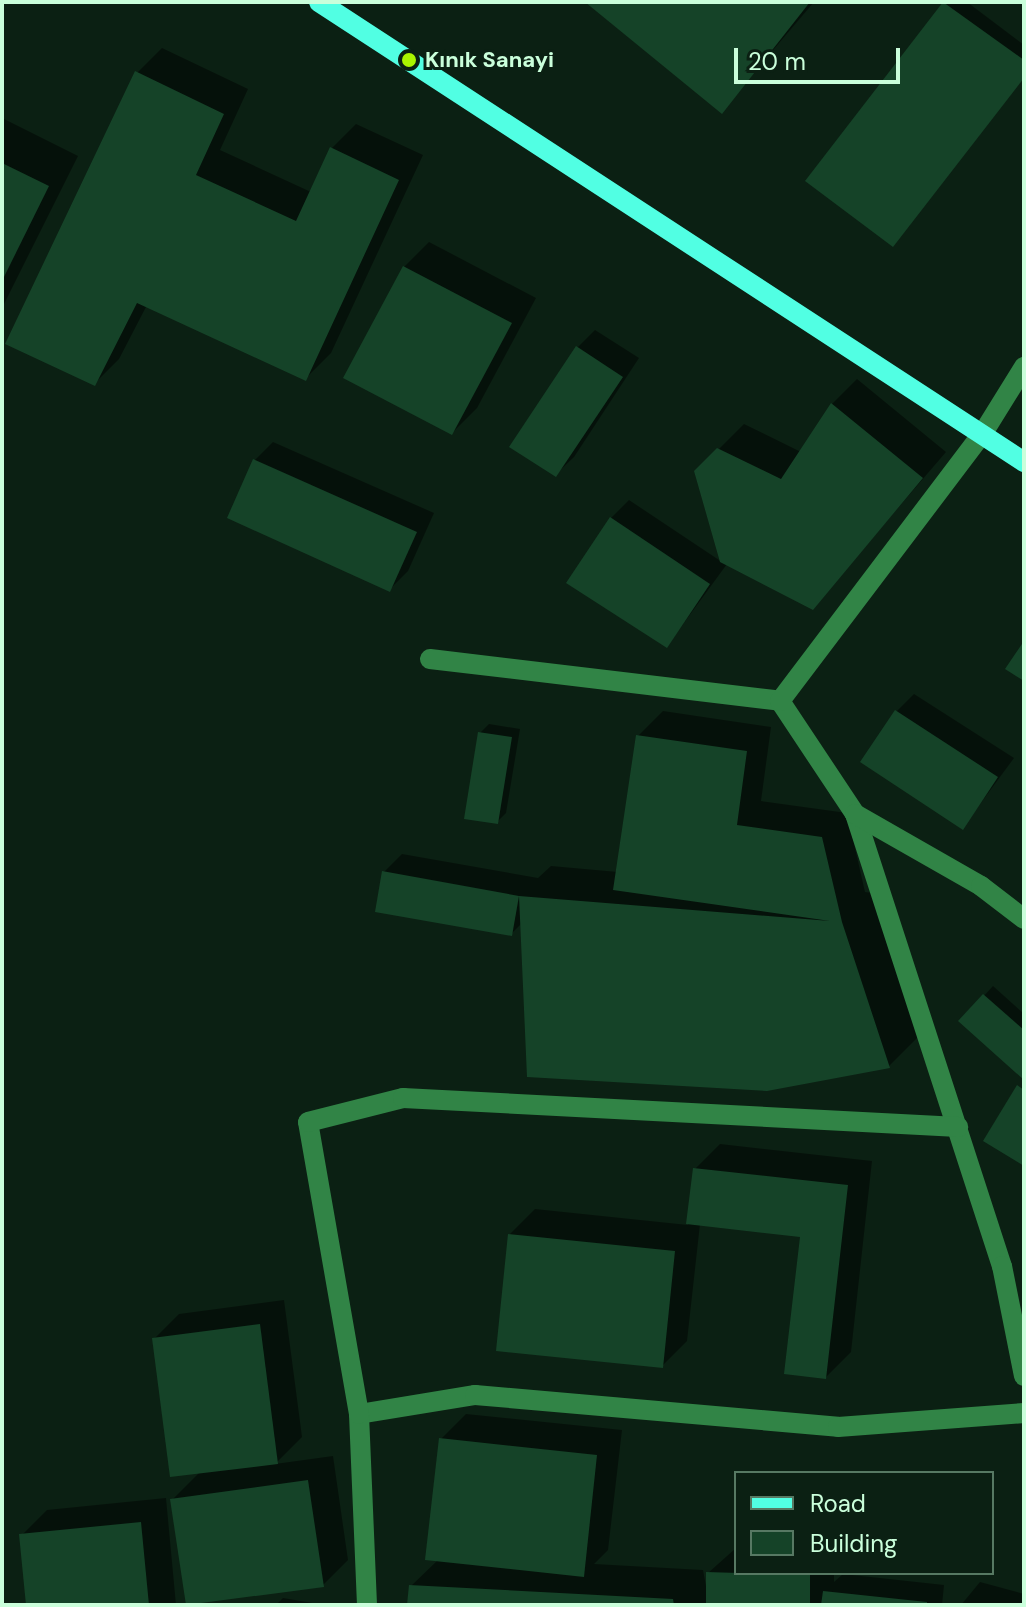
<!DOCTYPE html>
<meta charset="utf-8">
<style>
body{margin:0}
#map{position:relative;width:1026px;height:1607px;overflow:hidden;background:#0b2013;font-family:"DM Sans",sans-serif}
div>[style]{position:absolute}
.shadow>*{inset:0;background:#0007}
.building>*{inset:0;background:#154328}
.minor>*{height:20px;margin:-10px;padding:0 10px;transform-origin:10px;border-radius:10px;background:#318446}
.major>*{height:20px;margin:-10px;padding:0 10px;transform-origin:10px;border-radius:10px;background:#51ffe3}
.dots>*{width:22px;height:22px;translate:-50% -50%;box-sizing:border-box;border:4px solid #0b2013;border-radius:50%}
span{translate:-50% -50%;white-space:nowrap;text-align:center;line-height:1.15;-webkit-text-stroke:6px #0b2013;paint-order:stroke}
.poi-label{font-size:22px;color:#caffdb;font-weight:700}
.left{translate:0 -50%;text-align:left}
.frame{position:absolute;inset:0;border:4px solid #caffdb;pointer-events:none}
.legend{position:absolute;left:734px;top:1471px;width:260px;height:104px;box-sizing:border-box;background:#0b2013;border:2px solid #577963;margin:0;padding:10px 14px;list-style:none;font-size:24px;color:#caffdb}
.legend li{display:flex;align-items:center;gap:16px;height:40px}
.legend b{width:40px;border:2px solid #577963}
.scale{position:absolute;left:734px;top:48px;width:166px;height:36px;box-sizing:border-box;border:4px solid #caffdb;border-top:0;padding-left:10px;font-size:24px;line-height:28px;white-space:nowrap;color:#caffdb;-webkit-text-stroke:6px #0b2013;paint-order:stroke}
</style>
<div id="map">
<div class="shadow">
<div style="clip-path:polygon(589px 2px,814px 2px,721px 111px)"></div>
<div style="clip-path:polygon(946px 2px,967px 2px,1024px 45px,1024px 78px,807px 180px)"></div>
<div style="clip-path:polygon(162px 48px,248px 89px,220px 150px,311px 192px,331px 149px,356px 124px,423px 155px,331px 353px,306px 378px,147px 305px,119px 359px,94px 384px,137px 73px)"></div>
<div style="clip-path:polygon(2px 118px,78px 156px,2px 308px)"></div>
<div style="clip-path:polygon(429px 242px,536px 298px,477px 408px,452px 433px,404px 267px)"></div>
<div style="clip-path:polygon(595px 330px,639px 358px,574px 457px,556px 474px,577px 348px)"></div>
<div style="clip-path:polygon(857px 379px,946px 452px,812px 608px,727px 564px,667px 646px,611px 518px,629px 500px,722px 562px,696px 472px,744px 424px,801px 452px,832px 404px)"></div>
<div style="clip-path:polygon(273px 442px,434px 513px,408px 571px,390px 589px,229px 517px,255px 460px)"></div>
<div style="clip-path:polygon(914px 694px,1014px 758px,963px 827px,896px 712px)"></div>
<div style="clip-path:polygon(663px 711px,771px 727px,761px 801px,847px 813px,865px 892px,872px 893px,919px 1036px,889px 1066px,767px 1089px,522px 923px,511px 934px,384px 872px,402px 854px,538px 878px,551px 866px,618px 872px,638px 736px)"></div>
<div style="clip-path:polygon(489px 724px,520px 729px,506px 813px,497px 822px,480px 733px)"></div>
<div style="clip-path:polygon(993px 986px,1024px 1014px,1024px 1077px,961px 1021px)"></div>
<div style="clip-path:polygon(720px 1144px,872px 1161px,851px 1352px,826px 1377px,802px 1235px,700px 1224px,687px 1341px,662px 1366px,510px 1234px,535px 1209px,688px 1225px,695px 1169px)"></div>
<div style="clip-path:polygon(284px 1300px,302px 1437px,275px 1464px,333px 1456px,348px 1560px,323px 1585px,172px 1500px,201px 1471px,154px 1339px,179px 1314px)"></div>
<div style="clip-path:polygon(466px 1414px,622px 1430px,608px 1550px,594px 1564px,703px 1570px,708px 1597px,708px 1573px,736px 1548px,736px 1573px,834px 1573px,834px 1582px,843px 1574px,944px 1585px,942px 1605px,409px 1605px,411px 1586px,438px 1560px,441px 1439px)"></div>
<div style="clip-path:polygon(166px 1498px,176px 1605px,28px 1605px,22px 1535px,47px 1510px)"></div>
<div style="clip-path:polygon(980px 1582px,1024px 1594px,1024px 1605px,961px 1605px)"></div>
<div style="clip-path:polygon(283px 1598px,324px 1605px,276px 1605px)"></div>
</div>
<div class="building">
<div style="clip-path:polygon(585px 2px,810px 2px,722px 114px)"></div>
<div style="clip-path:polygon(943px 2px,1024px 60px,1024px 78px,893px 247px,805px 181px)"></div>
<div style="clip-path:polygon(135px 71px,224px 114px,196px 175px,296px 221px,330px 147px,399px 180px,306px 381px,137px 303px,95px 386px,5px 344px)"></div>
<div style="clip-path:polygon(2px 163px,49px 186px,2px 281px)"></div>
<div style="clip-path:polygon(403px 266px,512px 323px,452px 435px,343px 378px)"></div>
<div style="clip-path:polygon(576px 346px,623px 377px,556px 477px,509px 447px)"></div>
<div style="clip-path:polygon(831px 403px,923px 478px,813px 610px,720px 562px,694px 471px,717px 448px,781px 479px)"></div>
<div style="clip-path:polygon(253px 459px,417px 532px,390px 592px,227px 518px)"></div>
<div style="clip-path:polygon(610px 517px,710px 584px,667px 648px,566px 583px)"></div>
<div style="clip-path:polygon(1024px 641px,1024px 681px,1005px 669px)"></div>
<div style="clip-path:polygon(895px 710px,998px 777px,963px 830px,860px 762px)"></div>
<div style="clip-path:polygon(478px 732px,512px 737px,498px 824px,464px 819px)"></div>
<div style="clip-path:polygon(636px 735px,747px 751px,737px 825px,822px 837px,842px 922px,890px 1068px,767px 1091px,527px 1077px,519px 896px,830px 921px,613px 890px)"></div>
<div style="clip-path:polygon(382px 871px,519px 896px,512px 936px,375px 912px)"></div>
<div style="clip-path:polygon(983px 994px,1024px 1030px,1024px 1080px,958px 1021px)"></div>
<div style="clip-path:polygon(1017px 1085px,1024px 1090px,1024px 1166px,983px 1141px)"></div>
<div style="clip-path:polygon(693px 1168px,848px 1185px,826px 1379px,784px 1374px,800px 1237px,686px 1224px)"></div>
<div style="clip-path:polygon(508px 1234px,675px 1251px,663px 1368px,496px 1351px)"></div>
<div style="clip-path:polygon(260px 1324px,278px 1464px,170px 1477px,152px 1338px)"></div>
<div style="clip-path:polygon(439px 1438px,597px 1455px,584px 1577px,425px 1560px)"></div>
<div style="clip-path:polygon(308px 1480px,324px 1587px,186px 1605px,170px 1499px)"></div>
<div style="clip-path:polygon(141px 1522px,149px 1605px,26px 1605px,19px 1534px)"></div>
<div style="clip-path:polygon(706px 1572px,810px 1575px,810px 1605px,706px 1605px)"></div>
<div style="clip-path:polygon(409px 1585px,673px 1599px,674px 1605px,407px 1605px)"></div>
<div style="clip-path:polygon(823px 1591px,927px 1602px,927px 1605px,821px 1605px)"></div>
</div>
<div class="minor">
<div style="left:430px;top:659px;width:353px;rotate:6.8deg"></div>
<div style="left:780px;top:701px;width:136px;rotate:56.4deg"></div>
<div style="left:855px;top:814px;width:475px;rotate:72deg"></div>
<div style="left:1002px;top:1266px;width:112px;rotate:78.7deg"></div>
<div style="left:780px;top:701px;width:336px;rotate:-52.9deg"></div>
<div style="left:983px;top:433px;width:78px;rotate:-58.2deg"></div>
<div style="left:855px;top:814px;width:145px;rotate:29.7deg"></div>
<div style="left:981px;top:886px;width:54px;rotate:37.5deg"></div>
<div style="left:359px;top:1414px;width:118px;rotate:-9.3deg"></div>
<div style="left:475px;top:1395px;width:364px;rotate:5deg"></div>
<div style="left:838px;top:1427px;width:187px;rotate:-4.3deg"></div>
<div style="left:367px;top:1605px;width:191px;rotate:-92.4deg"></div>
<div style="left:359px;top:1414px;width:296px;rotate:-99.9deg"></div>
<div style="left:308px;top:1122px;width:98px;rotate:-14.2deg"></div>
<div style="left:403px;top:1098px;width:556px;rotate:2.99deg"></div>
</div>
<div class="major">
<div style="left:319px;top:2px;width:842px;rotate:33.12deg"></div>
</div>
<div class="dots">
<div style="left:409px;top:60px;background:#a9f500"></div>
</div>
<div class="poi-label">
<span class="left" style="left:425px;top:60px">Kınık Sanayi</span>
</div>
<div class="frame"></div>
<ul class="legend">
<li><b style="height:10px;background:#51ffe3"></b>Road</li>
<li><b style="height:22px;background:#154328"></b>Building</li>
</ul>
<div class="scale">20 m</div>
</div>
